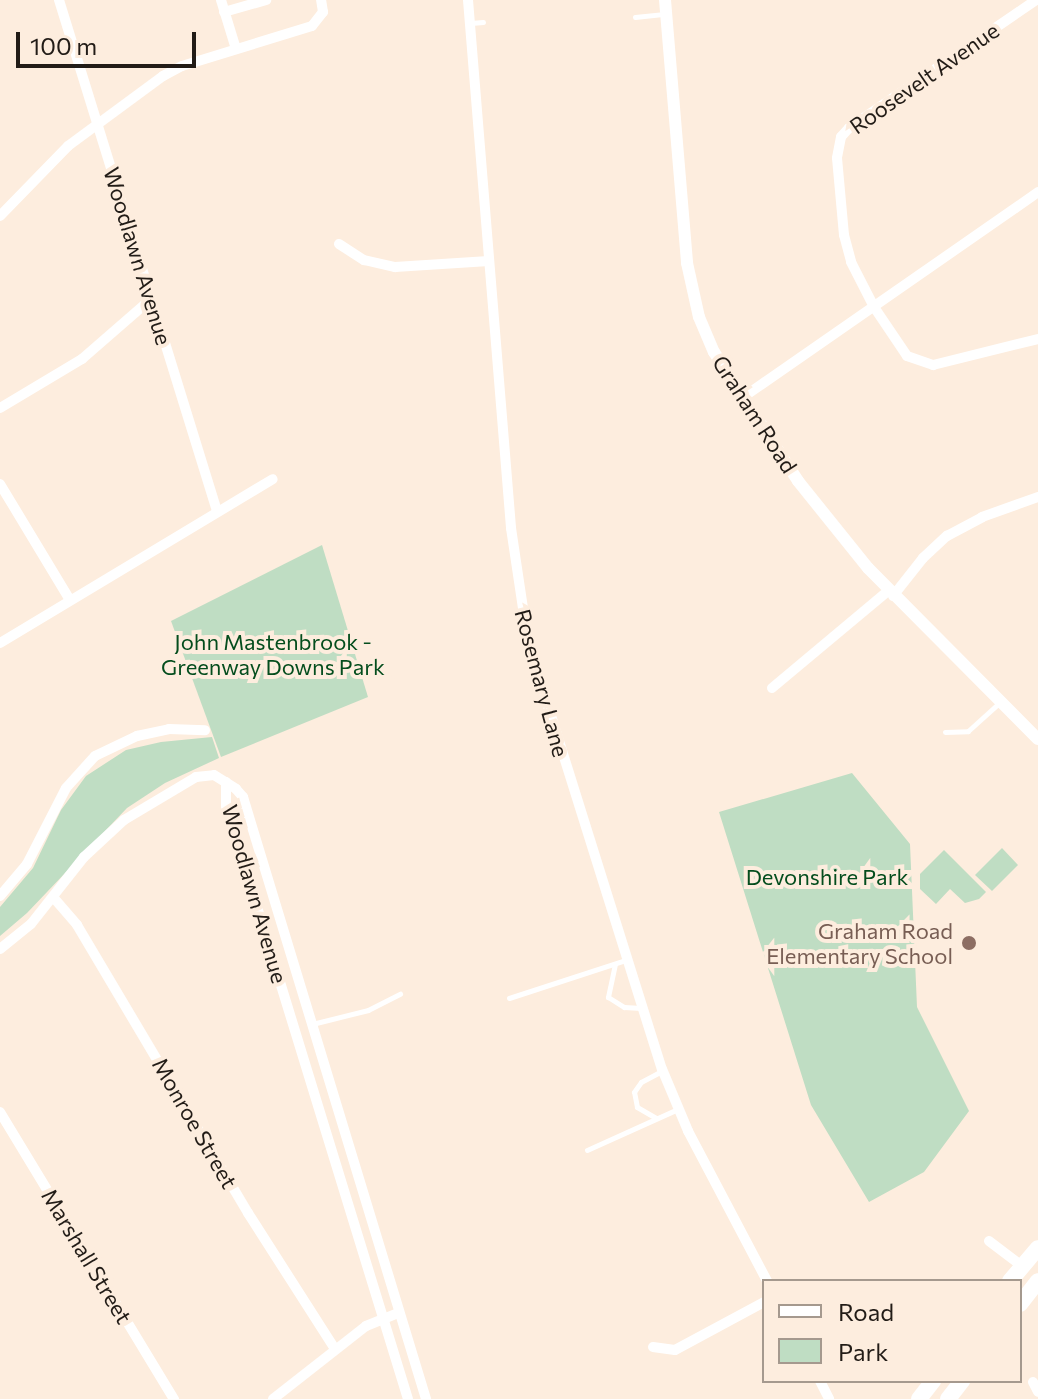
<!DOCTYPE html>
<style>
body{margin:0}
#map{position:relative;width:1038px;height:1399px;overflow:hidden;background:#fdedde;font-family:Commissioner,sans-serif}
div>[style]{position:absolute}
.green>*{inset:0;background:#bfddc3}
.service>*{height:5px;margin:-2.5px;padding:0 2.5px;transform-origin:2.5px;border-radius:2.5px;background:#fff}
.minor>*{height:10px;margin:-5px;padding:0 5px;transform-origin:5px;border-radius:5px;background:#fff}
.tertiary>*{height:12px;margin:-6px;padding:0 6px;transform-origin:6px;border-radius:6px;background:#fff}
.primary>*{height:16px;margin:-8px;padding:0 8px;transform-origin:8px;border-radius:8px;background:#fff}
.dots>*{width:22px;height:22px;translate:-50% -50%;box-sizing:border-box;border:4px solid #fdedde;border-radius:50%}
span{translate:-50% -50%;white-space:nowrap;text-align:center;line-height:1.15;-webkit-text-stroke:8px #fdedde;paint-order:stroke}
.street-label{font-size:22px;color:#221c17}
.park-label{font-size:22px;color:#044d1d}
.education-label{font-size:22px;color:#785e54}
.right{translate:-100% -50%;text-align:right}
.legend{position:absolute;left:762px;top:1279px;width:260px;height:104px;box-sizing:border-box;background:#fdedde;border:2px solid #a5998e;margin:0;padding:10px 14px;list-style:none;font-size:24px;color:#221c17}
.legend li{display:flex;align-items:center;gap:16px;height:40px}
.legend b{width:40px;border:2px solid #a5998e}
.scale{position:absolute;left:16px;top:32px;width:180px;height:36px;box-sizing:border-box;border:4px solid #221c17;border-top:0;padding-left:10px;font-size:24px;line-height:28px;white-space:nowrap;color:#221c17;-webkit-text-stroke:6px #fdedde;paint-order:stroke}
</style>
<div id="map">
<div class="green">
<div style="clip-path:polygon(322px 545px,368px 697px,221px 757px,171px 621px)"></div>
<div style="clip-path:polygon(212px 737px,219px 758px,165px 783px,127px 808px,27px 913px,0 936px,0 907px,33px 868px,61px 810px,86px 776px,126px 750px,161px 742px)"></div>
<div style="clip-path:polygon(852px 773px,910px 844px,917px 1007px,969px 1111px,924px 1172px,869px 1202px,811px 1105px,719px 812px)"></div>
<div style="clip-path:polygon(1002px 848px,1018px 865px,992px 891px,975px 875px)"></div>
<div style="clip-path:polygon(944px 850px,986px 892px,979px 899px,965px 903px,950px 889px,936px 904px,920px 889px,920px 874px)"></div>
</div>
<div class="service">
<div style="left:635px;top:17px;width:30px;rotate:-6deg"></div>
<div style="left:471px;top:23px;width:12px;rotate:-5deg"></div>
<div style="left:945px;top:732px;width:23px;rotate:-2deg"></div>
<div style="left:968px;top:731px;width:42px;rotate:-42.1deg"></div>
<div style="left:615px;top:964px;width:34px;rotate:102deg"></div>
<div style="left:608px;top:997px;width:19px;rotate:32deg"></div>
<div style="left:624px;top:1007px;width:17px;rotate:3deg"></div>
<div style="left:509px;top:998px;width:123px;rotate:-18deg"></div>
<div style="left:312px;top:1024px;width:58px;rotate:-14deg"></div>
<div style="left:368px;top:1010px;width:36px;rotate:-27deg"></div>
<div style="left:656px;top:1118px;width:22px;rotate:-150deg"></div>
<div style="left:637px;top:1107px;width:15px;rotate:-101deg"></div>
<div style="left:634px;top:1092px;width:12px;rotate:-55deg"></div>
<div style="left:641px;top:1082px;width:24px;rotate:-28deg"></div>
<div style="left:587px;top:1150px;width:100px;rotate:-24.3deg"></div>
</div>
<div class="minor">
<div style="left:59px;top:0;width:535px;rotate:72.82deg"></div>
<div style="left:221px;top:0;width:51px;rotate:73deg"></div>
<div style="left:468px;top:0;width:530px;rotate:85.34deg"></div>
<div style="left:511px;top:528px;width:115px;rotate:81.5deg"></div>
<div style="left:528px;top:642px;width:448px;rotate:72.6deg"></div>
<div style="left:662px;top:1069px;width:67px;rotate:67.2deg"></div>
<div style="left:688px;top:1131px;width:170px;rotate:62.2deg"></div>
<div style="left:1036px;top:0;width:227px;rotate:145.6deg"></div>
<div style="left:849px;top:128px;width:12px;rotate:132deg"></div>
<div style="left:841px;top:137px;width:21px;rotate:101deg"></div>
<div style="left:837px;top:158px;width:77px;rotate:84.8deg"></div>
<div style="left:844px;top:235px;width:28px;rotate:75deg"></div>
<div style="left:851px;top:262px;width:51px;rotate:62.9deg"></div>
<div style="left:874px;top:307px;width:59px;rotate:56deg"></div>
<div style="left:907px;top:356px;width:28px;rotate:19deg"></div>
<div style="left:933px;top:365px;width:108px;rotate:-13.9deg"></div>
<div style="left:224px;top:12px;width:44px;rotate:-15.9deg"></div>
<div style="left:0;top:216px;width:98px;rotate:-45.8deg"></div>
<div style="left:68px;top:146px;width:118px;rotate:-36.4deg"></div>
<div style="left:163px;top:76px;width:21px;rotate:-28deg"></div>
<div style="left:182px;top:66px;width:136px;rotate:-17.1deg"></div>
<div style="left:312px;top:26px;width:18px;rotate:-52deg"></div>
<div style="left:323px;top:12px;width:12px;rotate:-99deg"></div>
<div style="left:339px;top:244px;width:30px;rotate:33deg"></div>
<div style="left:364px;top:260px;width:32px;rotate:13deg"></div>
<div style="left:395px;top:267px;width:94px;rotate:-3.7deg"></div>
<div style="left:742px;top:398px;width:361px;rotate:-34.8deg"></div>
<div style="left:0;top:408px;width:96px;rotate:-30.9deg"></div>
<div style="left:82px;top:359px;width:91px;rotate:-41deg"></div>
<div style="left:0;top:484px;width:135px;rotate:58.9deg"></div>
<div style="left:893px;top:596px;width:48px;rotate:-51.7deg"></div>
<div style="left:923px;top:558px;width:33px;rotate:-43deg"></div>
<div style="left:947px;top:536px;width:40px;rotate:-28deg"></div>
<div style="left:982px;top:517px;width:59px;rotate:-19.7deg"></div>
<div style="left:0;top:643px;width:318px;rotate:-31deg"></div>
<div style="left:772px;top:688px;width:151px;rotate:-39.9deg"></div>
<div style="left:226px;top:782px;width:24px;rotate:90deg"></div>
<div style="left:226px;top:806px;width:620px;rotate:72.94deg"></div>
<div style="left:0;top:896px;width:42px;rotate:-49.8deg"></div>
<div style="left:27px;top:864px;width:85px;rotate:-62.8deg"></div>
<div style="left:66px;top:788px;width:43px;rotate:-47.8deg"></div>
<div style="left:95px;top:756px;width:47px;rotate:-25.5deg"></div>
<div style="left:137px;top:736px;width:33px;rotate:-12deg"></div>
<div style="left:169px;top:729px;width:36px;rotate:2deg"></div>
<div style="left:53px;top:897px;width:37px;rotate:49deg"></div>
<div style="left:77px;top:925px;width:335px;rotate:59.3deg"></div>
<div style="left:248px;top:1213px;width:161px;rotate:57.4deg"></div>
<div style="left:0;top:949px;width:40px;rotate:-39deg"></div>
<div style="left:31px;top:924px;width:85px;rotate:-51.7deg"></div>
<div style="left:84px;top:857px;width:54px;rotate:-42.8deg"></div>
<div style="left:124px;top:820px;width:84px;rotate:-30.8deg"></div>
<div style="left:196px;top:777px;width:18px;rotate:-6deg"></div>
<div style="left:214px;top:775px;width:26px;rotate:32deg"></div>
<div style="left:236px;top:789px;width:11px;rotate:49deg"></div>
<div style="left:243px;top:797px;width:629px;rotate:73.09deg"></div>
<div style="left:0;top:1112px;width:336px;rotate:58.8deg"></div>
<div style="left:989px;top:1241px;width:41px;rotate:37.1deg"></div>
<div style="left:653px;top:1347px;width:22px;rotate:8deg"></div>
<div style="left:675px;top:1350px;width:101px;rotate:-28.3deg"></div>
<div style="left:820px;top:1381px;width:20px;rotate:63deg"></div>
<div style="left:1033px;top:1382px;width:11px;rotate:63deg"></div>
<div style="left:273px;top:1399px;width:118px;rotate:-38.1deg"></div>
<div style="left:366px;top:1326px;width:35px;rotate:-22deg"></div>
</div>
<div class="tertiary">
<div style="left:665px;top:0;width:264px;rotate:85.2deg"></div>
<div style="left:687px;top:263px;width:55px;rotate:77.5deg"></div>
<div style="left:699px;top:317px;width:38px;rotate:67deg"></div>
<div style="left:714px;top:352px;width:154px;rotate:56.9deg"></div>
<div style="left:798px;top:481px;width:112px;rotate:51.2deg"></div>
<div style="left:868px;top:568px;width:241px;rotate:45.2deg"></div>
</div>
<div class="primary">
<div style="left:1010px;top:1281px;width:43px;rotate:-49.7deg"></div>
<div style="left:1020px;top:1304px;width:29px;rotate:-52deg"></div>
<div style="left:919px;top:1399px;width:23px;rotate:-52deg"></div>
<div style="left:948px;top:1399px;width:23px;rotate:-52deg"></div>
</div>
<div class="dots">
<div style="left:969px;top:943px;background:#8d6e63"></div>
</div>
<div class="street-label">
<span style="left:924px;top:78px;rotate:-35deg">Roosevelt Avenue</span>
<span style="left:138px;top:256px;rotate:73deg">Woodlawn Avenue</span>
<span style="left:755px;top:414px;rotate:57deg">Graham Road</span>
<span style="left:542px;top:683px;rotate:75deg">Rosemary Lane</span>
<span style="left:255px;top:894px;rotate:74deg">Woodlawn Avenue</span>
<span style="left:195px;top:1123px;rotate:60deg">Monroe Street</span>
<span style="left:87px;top:1256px;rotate:59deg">Marshall Street</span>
</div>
<div class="park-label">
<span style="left:273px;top:654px">John Mastenbrook -<br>Greenway Downs Park</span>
<span style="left:827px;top:877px">Devonshire Park</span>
</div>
<div class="education-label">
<span class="right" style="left:953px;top:943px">Graham Road<br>Elementary School</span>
</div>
<ul class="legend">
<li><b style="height:10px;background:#fff"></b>Road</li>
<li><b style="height:22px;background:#bfddc3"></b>Park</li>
</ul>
<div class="scale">100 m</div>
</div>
